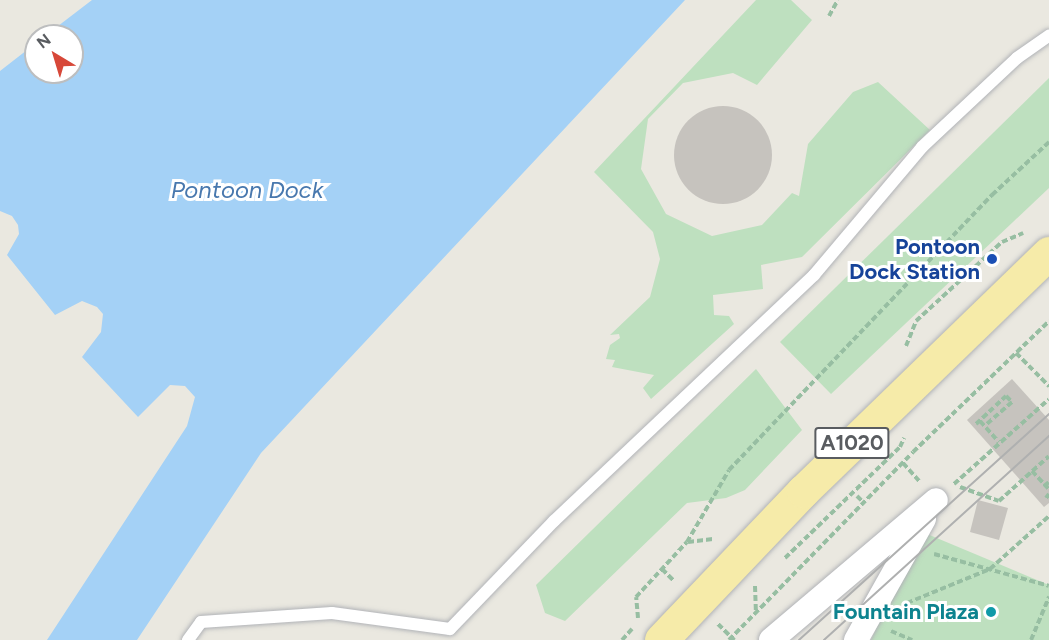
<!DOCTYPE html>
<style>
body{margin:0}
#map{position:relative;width:1049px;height:640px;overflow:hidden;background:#eae8e0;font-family:Figtree,sans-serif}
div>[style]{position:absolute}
.green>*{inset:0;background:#bee0bf}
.water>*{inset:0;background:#a4d1f6}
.building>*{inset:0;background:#c6c3be}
.round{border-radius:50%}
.path>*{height:4px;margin-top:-2px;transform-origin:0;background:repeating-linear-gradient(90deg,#97bea2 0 6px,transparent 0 9px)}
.roads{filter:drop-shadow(0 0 2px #b1b3b7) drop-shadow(0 0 2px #b1b3b7)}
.lane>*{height:12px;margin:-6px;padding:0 6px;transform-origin:6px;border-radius:6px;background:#fff}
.street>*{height:24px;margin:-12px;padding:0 12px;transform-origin:12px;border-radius:12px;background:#fff}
.primary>*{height:33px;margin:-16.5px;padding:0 16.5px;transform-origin:16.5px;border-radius:16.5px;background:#f6eba9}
.tram>*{height:1.5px;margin:-0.75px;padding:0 0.75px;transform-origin:0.75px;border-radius:0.75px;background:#afb0b0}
.path-bridge>*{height:4px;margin-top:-2px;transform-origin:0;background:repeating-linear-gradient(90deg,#97bea2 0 6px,transparent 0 9px)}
.dots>*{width:16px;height:16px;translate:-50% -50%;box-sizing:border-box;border:3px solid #fff;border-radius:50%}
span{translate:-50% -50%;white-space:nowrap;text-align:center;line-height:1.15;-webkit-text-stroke:6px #fff;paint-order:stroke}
.shield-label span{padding:2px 4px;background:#fff;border:2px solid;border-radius:4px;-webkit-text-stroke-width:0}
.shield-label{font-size:21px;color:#595c60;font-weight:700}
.transit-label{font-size:22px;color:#164399;font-weight:700}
.right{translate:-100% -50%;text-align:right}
.culture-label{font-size:22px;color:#0d838f;font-weight:700}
.water-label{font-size:24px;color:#4878ae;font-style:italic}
.north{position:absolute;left:24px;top:24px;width:60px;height:60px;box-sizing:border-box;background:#fff;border:2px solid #bdbebf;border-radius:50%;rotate:322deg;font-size:16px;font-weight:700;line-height:24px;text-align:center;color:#595c60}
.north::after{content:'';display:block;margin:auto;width:21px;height:27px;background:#d74839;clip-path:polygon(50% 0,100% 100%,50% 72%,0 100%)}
</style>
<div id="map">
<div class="green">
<div style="clip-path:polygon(756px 0,791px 0,812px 20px,757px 85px,733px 73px,683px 83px,648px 119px,641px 169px,666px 214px,712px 236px,762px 225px,792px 193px,799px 196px,808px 144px,853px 92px,878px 82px,930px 130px,802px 257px,761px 265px,763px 289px,713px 295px,714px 315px,729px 316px,734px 324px,651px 399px,643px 388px,654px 375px,612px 367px,615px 360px,606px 359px,610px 345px,620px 338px,619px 334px,610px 335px,650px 297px,660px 259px,653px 232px,594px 172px)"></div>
<div style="clip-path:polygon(1049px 78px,1049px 188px,831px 394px,780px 342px)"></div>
<div style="clip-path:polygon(756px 369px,802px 430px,745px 490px,726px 498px,687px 503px,565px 621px,545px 613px,536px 585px)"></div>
<div style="clip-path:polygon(920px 531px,1049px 585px,1049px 640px,871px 640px)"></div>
</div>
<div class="water">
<div style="clip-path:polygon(92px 0,685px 0,261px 453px,137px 640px,47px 640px,187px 426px,195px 397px,185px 386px,170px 385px,138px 417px,82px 357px,101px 332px,103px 314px,97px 307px,82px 301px,55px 315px,7px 255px,19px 234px,18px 225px,12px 216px,0 211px,0 71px,36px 43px,36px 72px,72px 72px,72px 36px,45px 36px)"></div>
</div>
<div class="building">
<div class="round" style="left:674px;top:106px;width:98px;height:98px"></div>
<div style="clip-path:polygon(1012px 379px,1049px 420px,1049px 503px,1044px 507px,967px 420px)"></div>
<div style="clip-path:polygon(978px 500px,1008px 508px,999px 540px,970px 532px)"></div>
</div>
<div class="path">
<div style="left:829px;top:16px;width:18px;rotate:-61deg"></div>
<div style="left:906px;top:346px;width:27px;rotate:-68deg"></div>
<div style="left:916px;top:321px;width:117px;rotate:-42.6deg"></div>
<div style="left:1002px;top:242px;width:23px;rotate:-23deg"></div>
<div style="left:1016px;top:353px;width:47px;rotate:45deg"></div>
<div style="left:980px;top:421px;width:28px;rotate:48deg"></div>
<div style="left:976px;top:424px;width:41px;rotate:-43deg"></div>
<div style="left:1006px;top:396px;width:8px;rotate:45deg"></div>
<div style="left:1012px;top:402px;width:35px;rotate:139deg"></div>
<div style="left:903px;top:463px;width:24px;rotate:48deg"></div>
<div style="left:1032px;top:471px;width:25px;rotate:47deg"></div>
<div style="left:954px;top:484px;width:127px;rotate:-41.8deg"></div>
<div style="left:960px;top:487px;width:41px;rotate:19.7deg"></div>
<div style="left:999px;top:501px;width:67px;rotate:-42deg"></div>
<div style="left:857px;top:496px;width:8px;rotate:45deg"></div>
<div style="left:1046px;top:498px;width:5px;rotate:-53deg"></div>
<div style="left:688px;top:542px;width:25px;rotate:-7deg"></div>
<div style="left:934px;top:554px;width:119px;rotate:15.5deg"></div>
<div style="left:785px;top:558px;width:160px;rotate:-44deg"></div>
<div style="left:900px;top:447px;width:10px;rotate:-66deg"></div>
<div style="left:662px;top:569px;width:17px;rotate:45deg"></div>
<div style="left:755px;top:586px;width:26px;rotate:88deg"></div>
<div style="left:907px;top:603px;width:90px;rotate:-22.3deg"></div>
<div style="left:990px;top:569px;width:79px;rotate:-41.9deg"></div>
<div style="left:638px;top:618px;width:21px;rotate:-95deg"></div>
<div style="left:636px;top:597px;width:75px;rotate:-47.2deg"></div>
<div style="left:687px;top:542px;width:83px;rotate:-59.7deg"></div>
<div style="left:729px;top:470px;width:381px;rotate:-46.3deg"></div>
<div style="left:992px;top:195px;width:78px;rotate:-42.9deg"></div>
<div style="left:718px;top:624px;width:23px;rotate:45deg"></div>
<div style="left:891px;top:631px;width:23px;rotate:23deg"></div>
<div style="left:622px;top:640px;width:15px;rotate:-48deg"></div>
<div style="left:729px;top:640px;width:263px;rotate:-45.6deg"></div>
<div style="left:913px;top:452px;width:189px;rotate:-43.9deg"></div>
<div style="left:1031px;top:640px;width:47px;rotate:-67.3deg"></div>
</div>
<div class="roads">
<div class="lane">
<div style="left:188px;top:640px;width:22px;rotate:-54deg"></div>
<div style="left:201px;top:622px;width:131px;rotate:-3.9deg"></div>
<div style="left:332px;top:613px;width:119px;rotate:7.7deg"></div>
<div style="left:450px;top:629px;width:150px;rotate:-46.1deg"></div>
<div style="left:554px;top:521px;width:358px;rotate:-43.4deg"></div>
<div style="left:814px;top:275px;width:167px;rotate:-49.8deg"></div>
<div style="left:922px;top:147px;width:130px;rotate:-43.1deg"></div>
<div style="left:1017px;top:58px;width:39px;rotate:-35deg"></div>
</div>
<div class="street">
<div style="left:771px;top:640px;width:216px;rotate:-40.3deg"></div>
<div style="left:856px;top:640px;width:139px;rotate:-60.7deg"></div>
</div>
<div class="primary">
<div style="left:661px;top:640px;width:206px;rotate:-46.4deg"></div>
<div style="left:803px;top:491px;width:342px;rotate:-44.1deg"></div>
</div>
</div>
<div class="tram">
<div style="left:799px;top:640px;width:337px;rotate:-42.1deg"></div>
<div style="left:824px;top:640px;width:304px;rotate:-42.2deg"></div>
</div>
<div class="path-bridge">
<div style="left:1044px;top:486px;width:6px;rotate:-39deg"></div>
</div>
<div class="dots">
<div style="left:992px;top:259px;background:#1a4fb4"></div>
<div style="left:991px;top:612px;background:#0f9aa8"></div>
</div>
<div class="shield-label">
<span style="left:852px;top:443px">A1020</span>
</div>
<div class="transit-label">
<span class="right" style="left:980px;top:259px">Pontoon<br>Dock Station</span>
</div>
<div class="culture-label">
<span class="right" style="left:979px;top:612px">Fountain Plaza</span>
</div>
<div class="water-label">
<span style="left:247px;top:190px">Pontoon Dock</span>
</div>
<div class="north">N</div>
</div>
